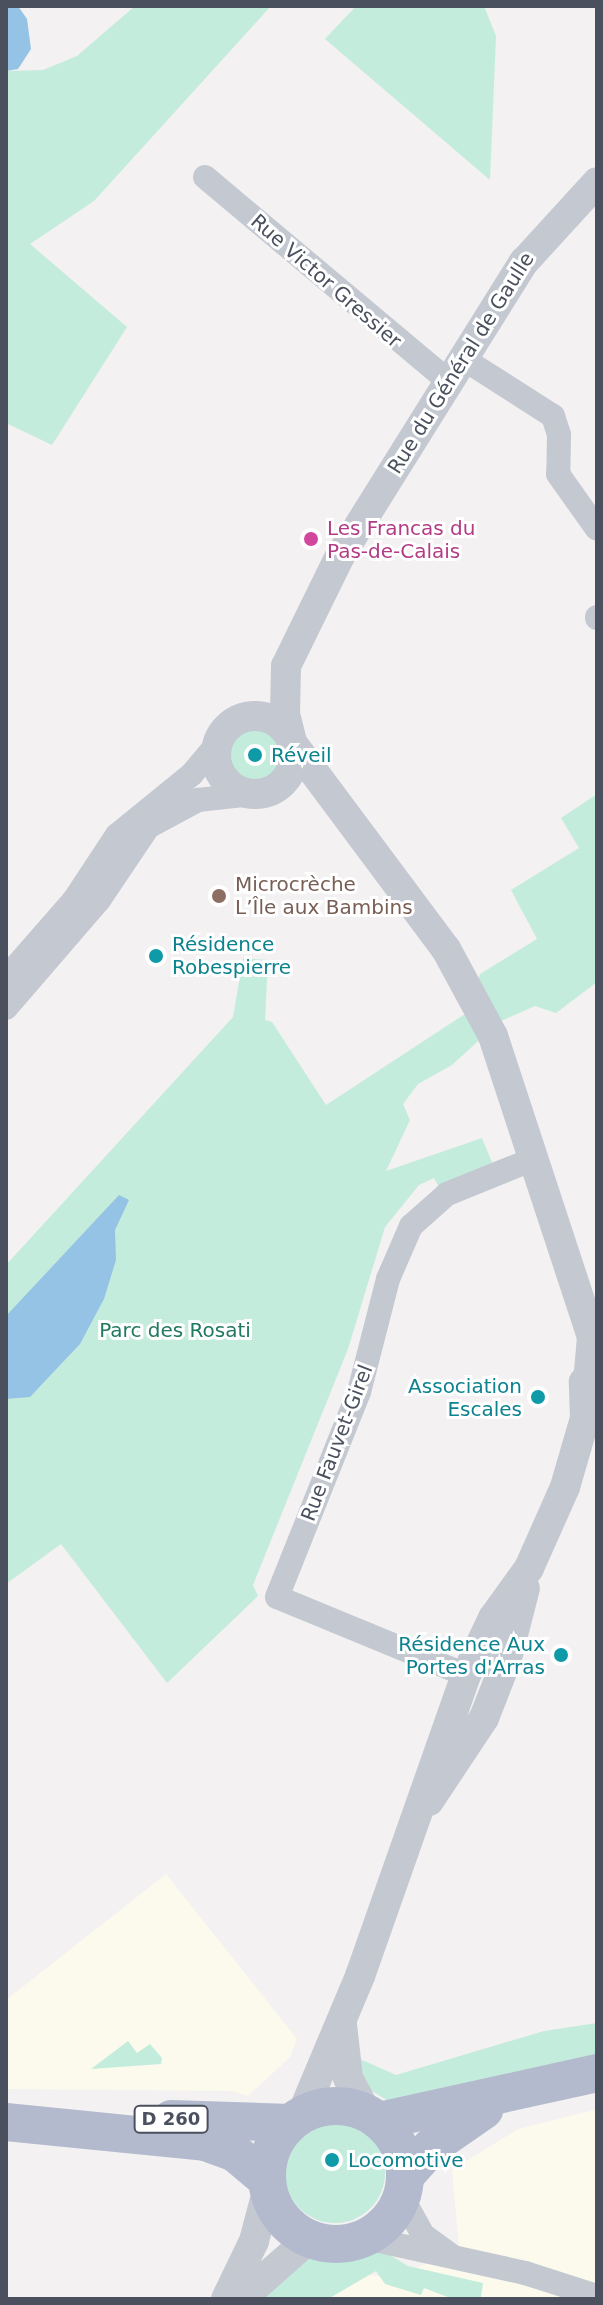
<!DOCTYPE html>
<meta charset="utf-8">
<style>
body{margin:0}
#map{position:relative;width:603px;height:2305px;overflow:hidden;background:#f3f1f1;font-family:"DejaVu Sans",sans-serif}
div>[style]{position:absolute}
.commercial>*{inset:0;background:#fbfaed}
.green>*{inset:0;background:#c4ecdc}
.round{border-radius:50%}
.water>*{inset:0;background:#95c3e5}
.minor>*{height:24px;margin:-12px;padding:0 12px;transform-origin:12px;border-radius:12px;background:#c3c8d1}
.tertiary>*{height:30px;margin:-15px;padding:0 15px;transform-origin:15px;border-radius:15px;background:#c3c8d1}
.tertiary>.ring{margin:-15px;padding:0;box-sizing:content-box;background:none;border:30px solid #c3c8d1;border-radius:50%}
.primary>*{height:38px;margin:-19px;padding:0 19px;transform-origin:19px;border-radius:19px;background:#b3bacd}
.primary>.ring{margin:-19px;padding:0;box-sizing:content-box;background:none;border:38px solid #b3bacd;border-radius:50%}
.dots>*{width:22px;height:22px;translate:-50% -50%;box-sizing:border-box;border:4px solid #fff;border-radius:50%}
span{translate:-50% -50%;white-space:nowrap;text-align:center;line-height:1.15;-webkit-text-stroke:6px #fff;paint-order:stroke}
.shield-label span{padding:2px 6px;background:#fff;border:2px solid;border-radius:6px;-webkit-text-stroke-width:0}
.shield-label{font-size:18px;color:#4a505d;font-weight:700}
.street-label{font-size:20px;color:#4a505d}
.hotel-label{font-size:20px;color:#b23c85}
.left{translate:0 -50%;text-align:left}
.culture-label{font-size:20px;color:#0d838f}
.right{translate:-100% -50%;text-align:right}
.education-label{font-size:20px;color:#785e54}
.park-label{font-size:20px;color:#207960}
.frame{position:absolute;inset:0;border:8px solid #4a505d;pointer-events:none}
</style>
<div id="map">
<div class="commercial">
<div style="clip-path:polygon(166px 1874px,297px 2039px,290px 2057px,248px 2096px,232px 2091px,6px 2089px,6px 2000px)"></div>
<div style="clip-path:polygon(597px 2109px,597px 2299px,272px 2299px,337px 2272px,396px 2278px,459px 2247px,452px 2170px,518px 2129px)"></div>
</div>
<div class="green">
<div style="clip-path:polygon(135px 6px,271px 6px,94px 201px,30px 244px,127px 327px,52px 445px,6px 423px,6px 71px,43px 70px,77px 56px)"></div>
<div style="clip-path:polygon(356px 6px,484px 6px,496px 36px,490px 180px,325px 39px)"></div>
<div class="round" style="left:229px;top:729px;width:52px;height:52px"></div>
<div style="clip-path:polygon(597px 794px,597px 982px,556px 1013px,535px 1006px,499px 1022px,452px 1065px,418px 1084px,403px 1104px,410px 1120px,386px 1171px,482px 1138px,494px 1167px,439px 1187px,434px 1178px,419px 1185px,385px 1227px,348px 1349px,253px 1585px,258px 1596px,167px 1683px,61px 1544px,6px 1584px,6px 1265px,233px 1017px,243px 958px,268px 960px,265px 1020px,272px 1022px,326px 1105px,468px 1012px,480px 974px,537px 939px,511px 890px,579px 848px,561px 818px)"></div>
<div style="clip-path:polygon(597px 2023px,597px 2062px,400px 2108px,365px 2087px,360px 2059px,396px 2075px,544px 2031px)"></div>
<div style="clip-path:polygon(128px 2041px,137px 2053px,150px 2044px,162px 2058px,161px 2064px,91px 2069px)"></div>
<div class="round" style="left:285px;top:2123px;width:100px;height:100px"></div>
<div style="clip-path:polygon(380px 2249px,408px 2266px,483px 2283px,481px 2297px,453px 2299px,424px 2288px,421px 2295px,385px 2284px,376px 2271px,328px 2299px,262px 2299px,301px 2254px,346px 2260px)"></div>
</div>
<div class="water">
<div style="clip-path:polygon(6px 6px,18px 6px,27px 19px,31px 49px,18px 69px,6px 71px)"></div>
<div style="clip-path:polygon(119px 1195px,129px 1200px,115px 1230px,116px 1260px,104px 1299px,80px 1344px,30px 1397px,6px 1399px,6px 1316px)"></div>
</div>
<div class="minor">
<div style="left:205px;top:177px;width:317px;rotate:40deg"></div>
<div style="left:462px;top:358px;width:108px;rotate:32.5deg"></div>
<div style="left:553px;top:416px;width:20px;rotate:72deg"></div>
<div style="left:559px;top:435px;width:39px;rotate:91deg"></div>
<div style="left:558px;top:474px;width:67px;rotate:54.7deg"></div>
<div style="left:597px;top:617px;width:1px;rotate:90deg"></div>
<div style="left:6px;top:978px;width:103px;rotate:-48.9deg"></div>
<div style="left:74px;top:900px;width:78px;rotate:-56.5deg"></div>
<div style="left:117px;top:835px;width:97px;rotate:-39.1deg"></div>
<div style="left:192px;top:774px;width:39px;rotate:-50deg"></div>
<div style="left:6px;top:1008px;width:143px;rotate:-49.3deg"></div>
<div style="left:99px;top:900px;width:88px;rotate:-56.1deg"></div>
<div style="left:148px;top:827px;width:57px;rotate:-28.4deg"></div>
<div style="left:198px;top:800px;width:54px;rotate:-6.3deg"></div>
<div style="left:466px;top:1675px;width:204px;rotate:-157.6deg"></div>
<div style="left:277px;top:1597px;width:221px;rotate:-68.2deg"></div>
<div style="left:359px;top:1392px;width:117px;rotate:-75.6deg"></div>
<div style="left:388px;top:1279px;width:58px;rotate:-66.5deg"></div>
<div style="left:411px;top:1226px;width:48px;rotate:-41.6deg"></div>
<div style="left:447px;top:1194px;width:91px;rotate:-22deg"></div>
<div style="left:402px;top:2197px;width:43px;rotate:61.1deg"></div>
<div style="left:423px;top:2235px;width:34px;rotate:36deg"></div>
<div style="left:366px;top:2238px;width:163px;rotate:12.4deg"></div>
<div style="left:525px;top:2273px;width:76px;rotate:17.7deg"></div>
</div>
<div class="tertiary">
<div class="ring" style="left:216px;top:716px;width:48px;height:48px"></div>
<div style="left:291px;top:738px;width:25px;rotate:-104deg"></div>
<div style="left:285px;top:714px;width:48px;rotate:-88.8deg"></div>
<div style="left:286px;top:666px;width:123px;rotate:-63.9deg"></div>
<div style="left:340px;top:556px;width:347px;rotate:-58deg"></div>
<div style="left:524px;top:262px;width:108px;rotate:-47.6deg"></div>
<div style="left:293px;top:744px;width:256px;rotate:53.3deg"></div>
<div style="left:446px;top:949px;width:99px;rotate:61.6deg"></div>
<div style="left:493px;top:1036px;width:317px;rotate:71.8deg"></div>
<div style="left:592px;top:1337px;width:36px;rotate:95deg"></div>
<div style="left:429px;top:1801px;width:100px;rotate:-56.5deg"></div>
<div style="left:484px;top:1718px;width:60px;rotate:-68.6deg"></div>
<div style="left:506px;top:1662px;width:76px;rotate:-75.6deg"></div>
<div style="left:342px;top:2025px;width:53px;rotate:83.5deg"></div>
<div style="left:348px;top:2078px;width:38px;rotate:62deg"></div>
<div style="left:302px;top:2114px;width:150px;rotate:-67.2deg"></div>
<div style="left:360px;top:1976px;width:319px;rotate:-70.6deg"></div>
<div style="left:466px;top:1675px;width:63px;rotate:-64.7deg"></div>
<div style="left:493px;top:1618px;width:62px;rotate:-54.2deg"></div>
<div style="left:529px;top:1568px;width:89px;rotate:-66deg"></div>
<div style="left:565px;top:1487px;width:72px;rotate:-73.8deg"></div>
<div style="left:585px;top:1418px;width:36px;rotate:-92deg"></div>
<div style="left:584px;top:1382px;width:22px;rotate:-54deg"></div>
<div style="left:226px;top:2299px;width:64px;rotate:-64.2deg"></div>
<div style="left:254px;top:2241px;width:55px;rotate:-75.2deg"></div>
<div style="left:241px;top:2299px;width:91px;rotate:-41.4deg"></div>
</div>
<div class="primary">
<div class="ring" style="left:267px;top:2106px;width:100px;height:100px"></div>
<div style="left:171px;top:2119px;width:119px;rotate:1.9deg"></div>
<div style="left:379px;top:2121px;width:223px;rotate:-12.4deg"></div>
<div style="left:6px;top:2122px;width:200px;rotate:5.7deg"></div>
<div style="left:205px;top:2142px;width:32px;rotate:20deg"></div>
<div style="left:235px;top:2153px;width:40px;rotate:40deg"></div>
<div style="left:406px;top:2175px;width:38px;rotate:-48deg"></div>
<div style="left:431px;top:2147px;width:65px;rotate:-34.9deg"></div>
</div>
<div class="dots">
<div style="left:311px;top:539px;background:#d1479c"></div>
<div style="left:255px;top:755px;background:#0f9aa8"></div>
<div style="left:219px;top:896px;background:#8d6e63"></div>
<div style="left:156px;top:956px;background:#0f9aa8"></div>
<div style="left:538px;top:1397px;background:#0f9aa8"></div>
<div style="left:561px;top:1655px;background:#0f9aa8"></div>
<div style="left:332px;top:2160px;background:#0f9aa8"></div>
</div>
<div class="shield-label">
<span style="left:171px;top:2119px">D 260</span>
</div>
<div class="street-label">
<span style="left:326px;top:281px;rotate:41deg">Rue Victor Gressier</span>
<span style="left:461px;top:363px;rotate:-58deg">Rue du Général de Gaulle</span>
<span style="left:337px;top:1443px;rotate:-69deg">Rue Fauvet-Girel</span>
</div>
<div class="hotel-label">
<span class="left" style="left:327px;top:540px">Les Francas du<br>Pas-de-Calais</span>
</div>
<div class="culture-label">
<span class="left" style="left:271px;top:755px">Réveil</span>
<span class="left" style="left:172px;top:956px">Résidence<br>Robespierre</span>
<span class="right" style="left:522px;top:1398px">Association<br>Escales</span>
<span class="right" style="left:545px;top:1656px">Résidence Aux<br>Portes d'Arras</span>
<span class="left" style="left:348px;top:2160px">Locomotive</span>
</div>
<div class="education-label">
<span class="left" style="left:235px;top:896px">Microcrèche<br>L’Île aux Bambins</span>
</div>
<div class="park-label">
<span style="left:175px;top:1330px">Parc des Rosati</span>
</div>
<div class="frame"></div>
</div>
